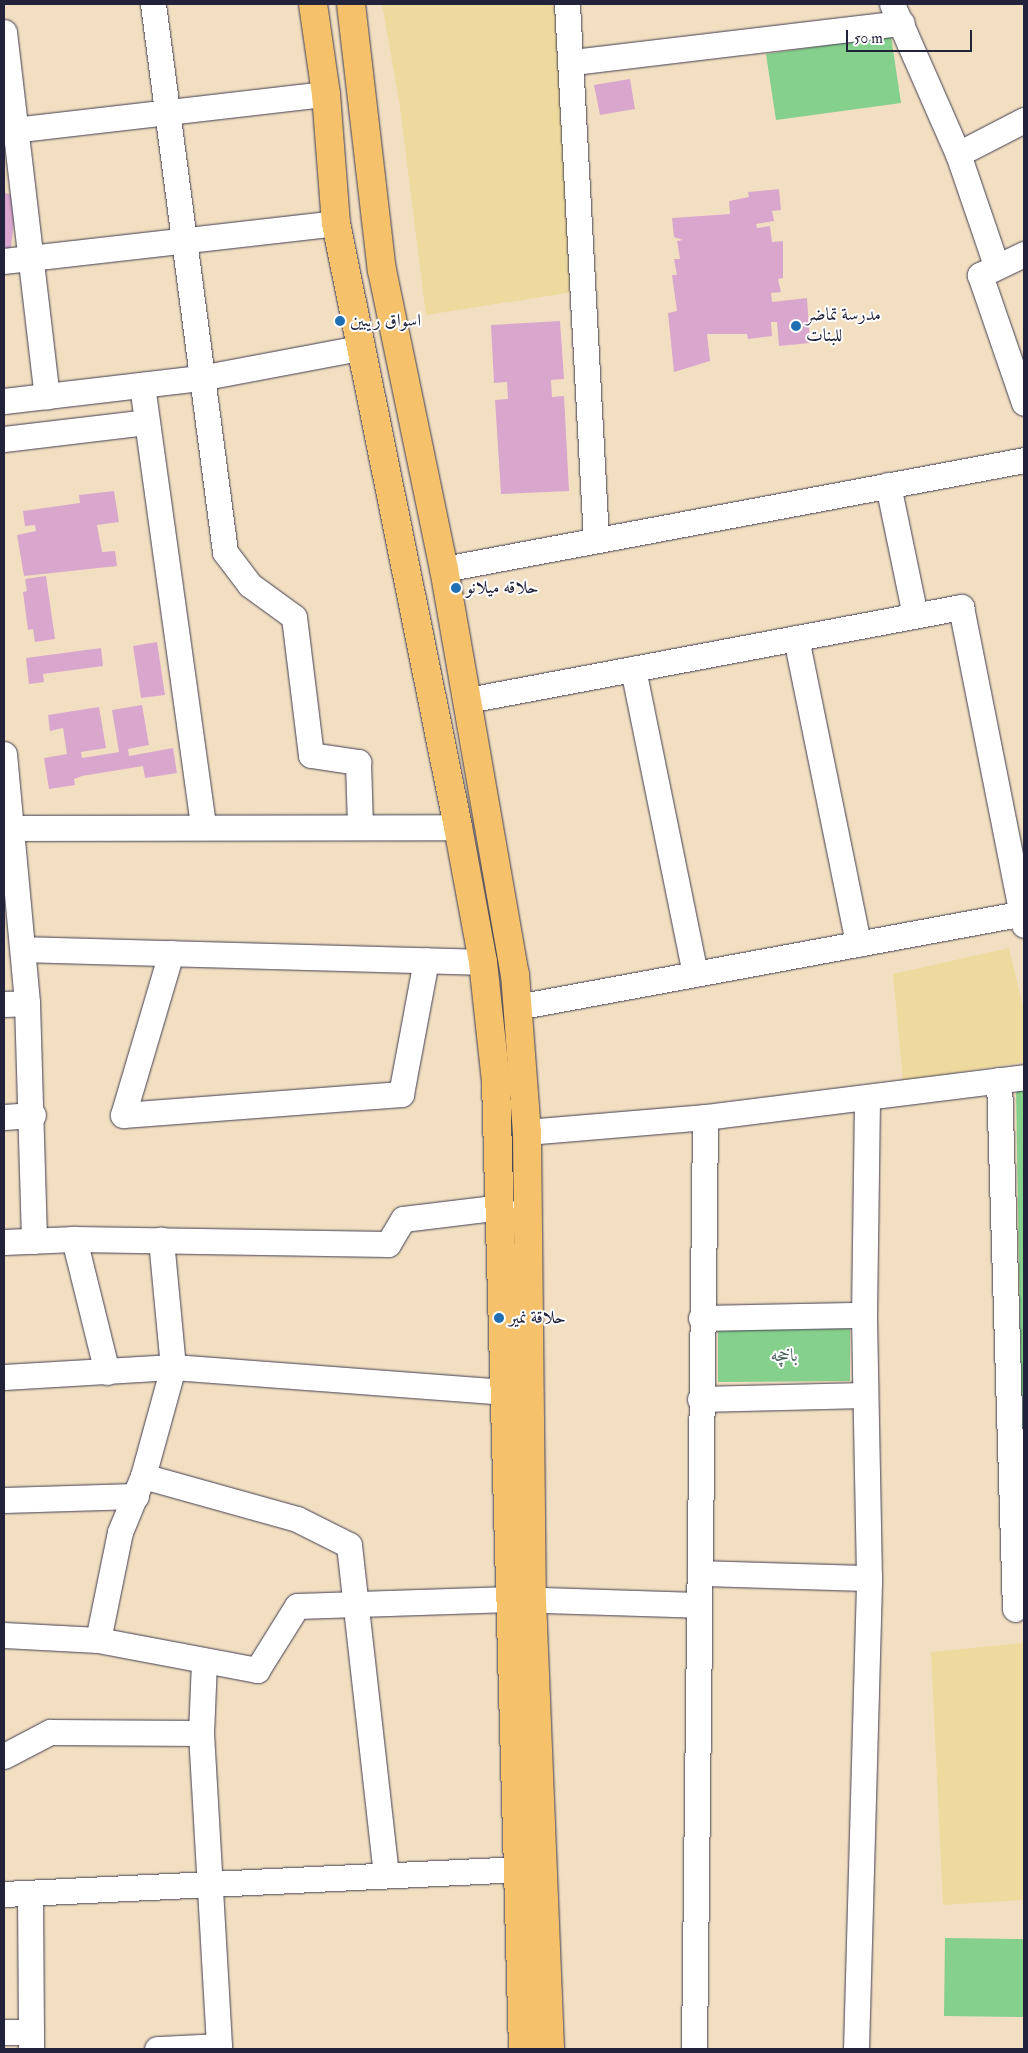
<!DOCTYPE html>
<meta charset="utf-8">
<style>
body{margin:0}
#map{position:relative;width:1028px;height:2053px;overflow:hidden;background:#f2dfc2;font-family:"IM FELL Double Pica",Amiri,serif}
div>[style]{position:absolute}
.green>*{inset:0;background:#85d08d}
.sand>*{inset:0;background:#eeda9e}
.building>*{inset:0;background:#d9a7cd}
.roads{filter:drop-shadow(0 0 1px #413e4f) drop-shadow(0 0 1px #413e4f)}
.minor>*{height:25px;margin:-12.5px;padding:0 12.5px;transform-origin:12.5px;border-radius:12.5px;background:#fff}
.major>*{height:28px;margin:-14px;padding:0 14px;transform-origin:14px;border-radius:14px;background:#f5c16b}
.dots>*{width:14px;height:14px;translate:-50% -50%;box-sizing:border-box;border:2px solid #fff;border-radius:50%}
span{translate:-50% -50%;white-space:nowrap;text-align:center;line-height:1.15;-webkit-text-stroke:4px #fff;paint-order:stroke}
.poi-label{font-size:18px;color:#22223b}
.left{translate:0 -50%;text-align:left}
.park-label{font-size:18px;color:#455f58}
.frame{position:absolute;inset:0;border:5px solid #22223b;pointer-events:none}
.scale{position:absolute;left:846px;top:30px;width:126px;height:22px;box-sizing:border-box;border:2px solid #22223b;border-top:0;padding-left:6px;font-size:15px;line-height:18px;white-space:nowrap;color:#22223b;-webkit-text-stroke:4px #fff;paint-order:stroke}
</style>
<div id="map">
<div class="green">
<div style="clip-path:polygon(891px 36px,901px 103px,776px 120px,766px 54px)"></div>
<div style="clip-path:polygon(1024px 1086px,1024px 1565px,1016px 1087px)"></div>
<div style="clip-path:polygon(850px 1329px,850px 1381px,718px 1382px,718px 1330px)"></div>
<div style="clip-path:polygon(945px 1938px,1024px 1939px,1024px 2017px,944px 2016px)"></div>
</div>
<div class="sand">
<div style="clip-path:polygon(382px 4px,556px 4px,573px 292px,426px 315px,400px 107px)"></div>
<div style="clip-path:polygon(1009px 948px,1024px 1011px,1024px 1062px,903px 1081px,893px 974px)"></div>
<div style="clip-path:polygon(1024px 1643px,1024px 1900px,943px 1905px,931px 1652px)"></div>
</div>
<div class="building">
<div style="clip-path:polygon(630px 79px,635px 109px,600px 115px,594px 85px)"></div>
<div style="clip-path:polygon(779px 189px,781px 210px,772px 211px,774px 221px,756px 224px,757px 228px,770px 226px,772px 242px,783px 241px,783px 278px,778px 279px,781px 292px,771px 293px,772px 302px,807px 298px,810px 343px,779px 346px,777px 322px,771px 322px,772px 336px,748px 339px,747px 334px,707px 334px,710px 361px,674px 372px,668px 313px,677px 311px,672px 275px,677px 275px,674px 259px,680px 259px,677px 241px,683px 240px,674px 237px,672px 218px,730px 214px,729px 201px,749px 197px,748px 192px)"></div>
<div style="clip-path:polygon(4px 193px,17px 195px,10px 256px,4px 255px)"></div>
<div style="clip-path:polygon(560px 321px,564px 379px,551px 380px,552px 397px,564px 396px,569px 491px,501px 494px,495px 400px,508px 399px,507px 382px,494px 383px,491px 325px)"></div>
<div style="clip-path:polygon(114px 491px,119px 522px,97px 525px,102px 552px,115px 551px,117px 566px,24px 576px,17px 535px,36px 531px,35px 525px,25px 526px,23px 511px,80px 503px,79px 495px)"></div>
<div style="clip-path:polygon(46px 576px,55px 639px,35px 642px,33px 629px,28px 630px,23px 592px,27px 591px,25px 579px)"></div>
<div style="clip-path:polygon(157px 642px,165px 695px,141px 698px,133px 646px)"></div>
<div style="clip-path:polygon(101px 648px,103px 666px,43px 674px,44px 682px,29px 684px,26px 658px)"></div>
<div style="clip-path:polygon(142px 705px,149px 745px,128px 749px,129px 756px,173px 748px,177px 773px,145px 778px,143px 766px,82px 776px,74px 779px,75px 785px,49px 789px,44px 758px,67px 754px,63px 728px,50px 731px,48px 715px,99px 707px,106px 748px,81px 752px,82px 758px,119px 752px,112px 710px)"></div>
</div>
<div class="roads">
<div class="minor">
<div style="left:153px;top:4px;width:553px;rotate:82.51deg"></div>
<div style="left:225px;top:552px;width:41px;rotate:52.9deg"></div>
<div style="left:250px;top:585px;width:54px;rotate:36deg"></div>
<div style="left:294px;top:617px;width:139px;rotate:83deg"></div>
<div style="left:311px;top:755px;width:48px;rotate:8.5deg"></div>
<div style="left:358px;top:762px;width:64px;rotate:88.2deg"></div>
<div style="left:567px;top:4px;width:537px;rotate:86.9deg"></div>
<div style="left:892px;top:4px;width:164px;rotate:66.3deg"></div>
<div style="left:958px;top:154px;width:117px;rotate:71.1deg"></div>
<div style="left:4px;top:32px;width:367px;rotate:83.3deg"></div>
<div style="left:573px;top:62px;width:331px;rotate:-6.8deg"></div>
<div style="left:4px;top:131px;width:324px;rotate:-6.6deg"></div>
<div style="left:958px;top:154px;width:74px;rotate:-27.3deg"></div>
<div style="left:1024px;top:254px;width:49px;rotate:154.5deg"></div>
<div style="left:980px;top:275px;width:135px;rotate:71deg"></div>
<div style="left:4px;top:261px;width:334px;rotate:-6.5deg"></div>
<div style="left:142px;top:385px;width:445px;rotate:82.1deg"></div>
<div style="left:4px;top:401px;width:197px;rotate:-6.7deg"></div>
<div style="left:200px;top:378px;width:162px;rotate:-10.7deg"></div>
<div style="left:4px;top:439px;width:143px;rotate:-6.8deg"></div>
<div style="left:888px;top:485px;width:133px;rotate:78.3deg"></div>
<div style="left:444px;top:569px;width:590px;rotate:-10.64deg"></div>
<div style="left:796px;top:638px;width:312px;rotate:78.5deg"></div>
<div style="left:633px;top:669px;width:311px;rotate:78.5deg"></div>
<div style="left:468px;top:700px;width:502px;rotate:-10.68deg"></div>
<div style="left:961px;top:607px;width:324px;rotate:78.8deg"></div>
<div style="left:4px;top:754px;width:250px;rotate:84.7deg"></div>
<div style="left:27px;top:1003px;width:238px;rotate:88.3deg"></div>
<div style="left:12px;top:828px;width:446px;rotate:-0.1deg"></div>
<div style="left:23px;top:949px;width:460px;rotate:1.6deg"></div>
<div style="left:171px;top:953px;width:169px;rotate:106.5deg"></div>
<div style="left:123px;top:1115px;width:279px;rotate:-4.3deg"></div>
<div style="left:401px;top:1094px;width:136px;rotate:-79.4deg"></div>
<div style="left:4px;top:1004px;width:23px;rotate:-2deg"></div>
<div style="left:517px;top:1007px;width:516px;rotate:-10.5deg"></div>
<div style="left:999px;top:1080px;width:529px;rotate:88.27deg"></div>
<div style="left:4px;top:1117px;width:29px;rotate:-4deg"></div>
<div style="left:527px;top:1132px;width:179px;rotate:-4.8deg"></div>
<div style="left:705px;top:1117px;width:321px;rotate:-7.1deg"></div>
<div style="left:74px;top:1239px;width:314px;rotate:0.9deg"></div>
<div style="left:388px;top:1244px;width:29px;rotate:-59deg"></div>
<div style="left:403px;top:1219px;width:100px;rotate:-6.9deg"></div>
<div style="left:4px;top:1242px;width:70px;rotate:-2.5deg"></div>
<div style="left:74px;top:1239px;width:137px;rotate:76.1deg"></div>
<div style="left:701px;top:1318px;width:163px;rotate:-1.1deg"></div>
<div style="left:4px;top:1377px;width:169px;rotate:-3.4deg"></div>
<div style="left:173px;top:1367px;width:335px;rotate:4.3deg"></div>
<div style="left:700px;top:1399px;width:165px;rotate:-1.4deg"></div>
<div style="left:143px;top:1476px;width:160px;rotate:15.6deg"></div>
<div style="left:297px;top:1519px;width:58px;rotate:26.6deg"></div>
<div style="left:349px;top:1545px;width:332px;rotate:83.6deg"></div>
<div style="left:4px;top:1500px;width:132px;rotate:-1.7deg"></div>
<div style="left:700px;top:1573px;width:169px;rotate:1.7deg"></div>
<div style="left:4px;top:1635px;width:94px;rotate:3deg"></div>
<div style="left:98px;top:1640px;width:162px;rotate:10.7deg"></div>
<div style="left:257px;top:1670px;width:75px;rotate:-58deg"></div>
<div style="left:297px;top:1606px;width:214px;rotate:-1.9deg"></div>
<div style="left:511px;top:1599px;width:187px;rotate:1.8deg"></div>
<div style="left:98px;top:1640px;width:110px;rotate:-78.5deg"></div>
<div style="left:120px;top:1532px;width:61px;rotate:-67.7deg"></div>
<div style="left:143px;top:1476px;width:113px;rotate:-74.6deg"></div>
<div style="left:173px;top:1367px;width:128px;rotate:-95.4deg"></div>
<div style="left:204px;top:1662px;width:71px;rotate:92.4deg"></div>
<div style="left:201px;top:1733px;width:317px;rotate:86.7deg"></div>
<div style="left:4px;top:1756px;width:52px;rotate:-27.6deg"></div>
<div style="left:50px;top:1732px;width:151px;rotate:0.4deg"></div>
<div style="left:30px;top:1893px;width:156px;rotate:89.6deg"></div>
<div style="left:4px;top:1894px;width:517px;rotate:-2.77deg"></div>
<div style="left:4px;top:2032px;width:27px"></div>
<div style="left:157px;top:2049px;width:62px;rotate:-2.8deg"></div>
<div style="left:694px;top:2049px;width:932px;rotate:-89.32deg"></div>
<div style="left:856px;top:2049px;width:471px;rotate:-88.4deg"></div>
<div style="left:869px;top:1578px;width:263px;rotate:-91.1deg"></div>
<div style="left:864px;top:1315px;width:217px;rotate:-89.2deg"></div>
</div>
<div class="major">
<div style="left:313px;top:4px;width:91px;rotate:81.8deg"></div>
<div style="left:326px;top:94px;width:129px;rotate:85.6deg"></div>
<div style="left:336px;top:223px;width:616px;rotate:78.58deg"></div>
<div style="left:458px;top:827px;width:137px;rotate:79.5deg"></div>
<div style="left:483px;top:962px;width:121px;rotate:83.8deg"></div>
<div style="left:496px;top:1082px;width:967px;rotate:88.4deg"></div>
<div style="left:351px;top:4px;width:268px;rotate:83.4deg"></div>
<div style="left:382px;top:270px;width:305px;rotate:78.3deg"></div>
<div style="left:444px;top:569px;width:411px;rotate:80.1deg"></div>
<div style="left:515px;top:974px;width:158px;rotate:85.7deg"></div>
<div style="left:527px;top:1132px;width:468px;rotate:89.4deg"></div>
<div style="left:532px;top:1600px;width:449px;rotate:87.7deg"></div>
</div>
</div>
<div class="dots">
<div style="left:340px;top:321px;background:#1f6fb2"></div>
<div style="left:796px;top:326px;background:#1f6fb2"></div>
<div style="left:456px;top:588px;background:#1f6fb2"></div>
<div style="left:499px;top:1318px;background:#1f6fb2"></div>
</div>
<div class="poi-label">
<span class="left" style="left:806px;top:326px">مدرسة تماضر<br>للبنات</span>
<span class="left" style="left:350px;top:321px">اسواق ريبين</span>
<span class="left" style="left:466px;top:588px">حلاقه ميلانو</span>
<span class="left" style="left:509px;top:1318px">حلاقة نمير</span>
</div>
<div class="park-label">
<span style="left:784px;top:1356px">باخچە</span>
</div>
<div class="frame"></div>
<div class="scale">50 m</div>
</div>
